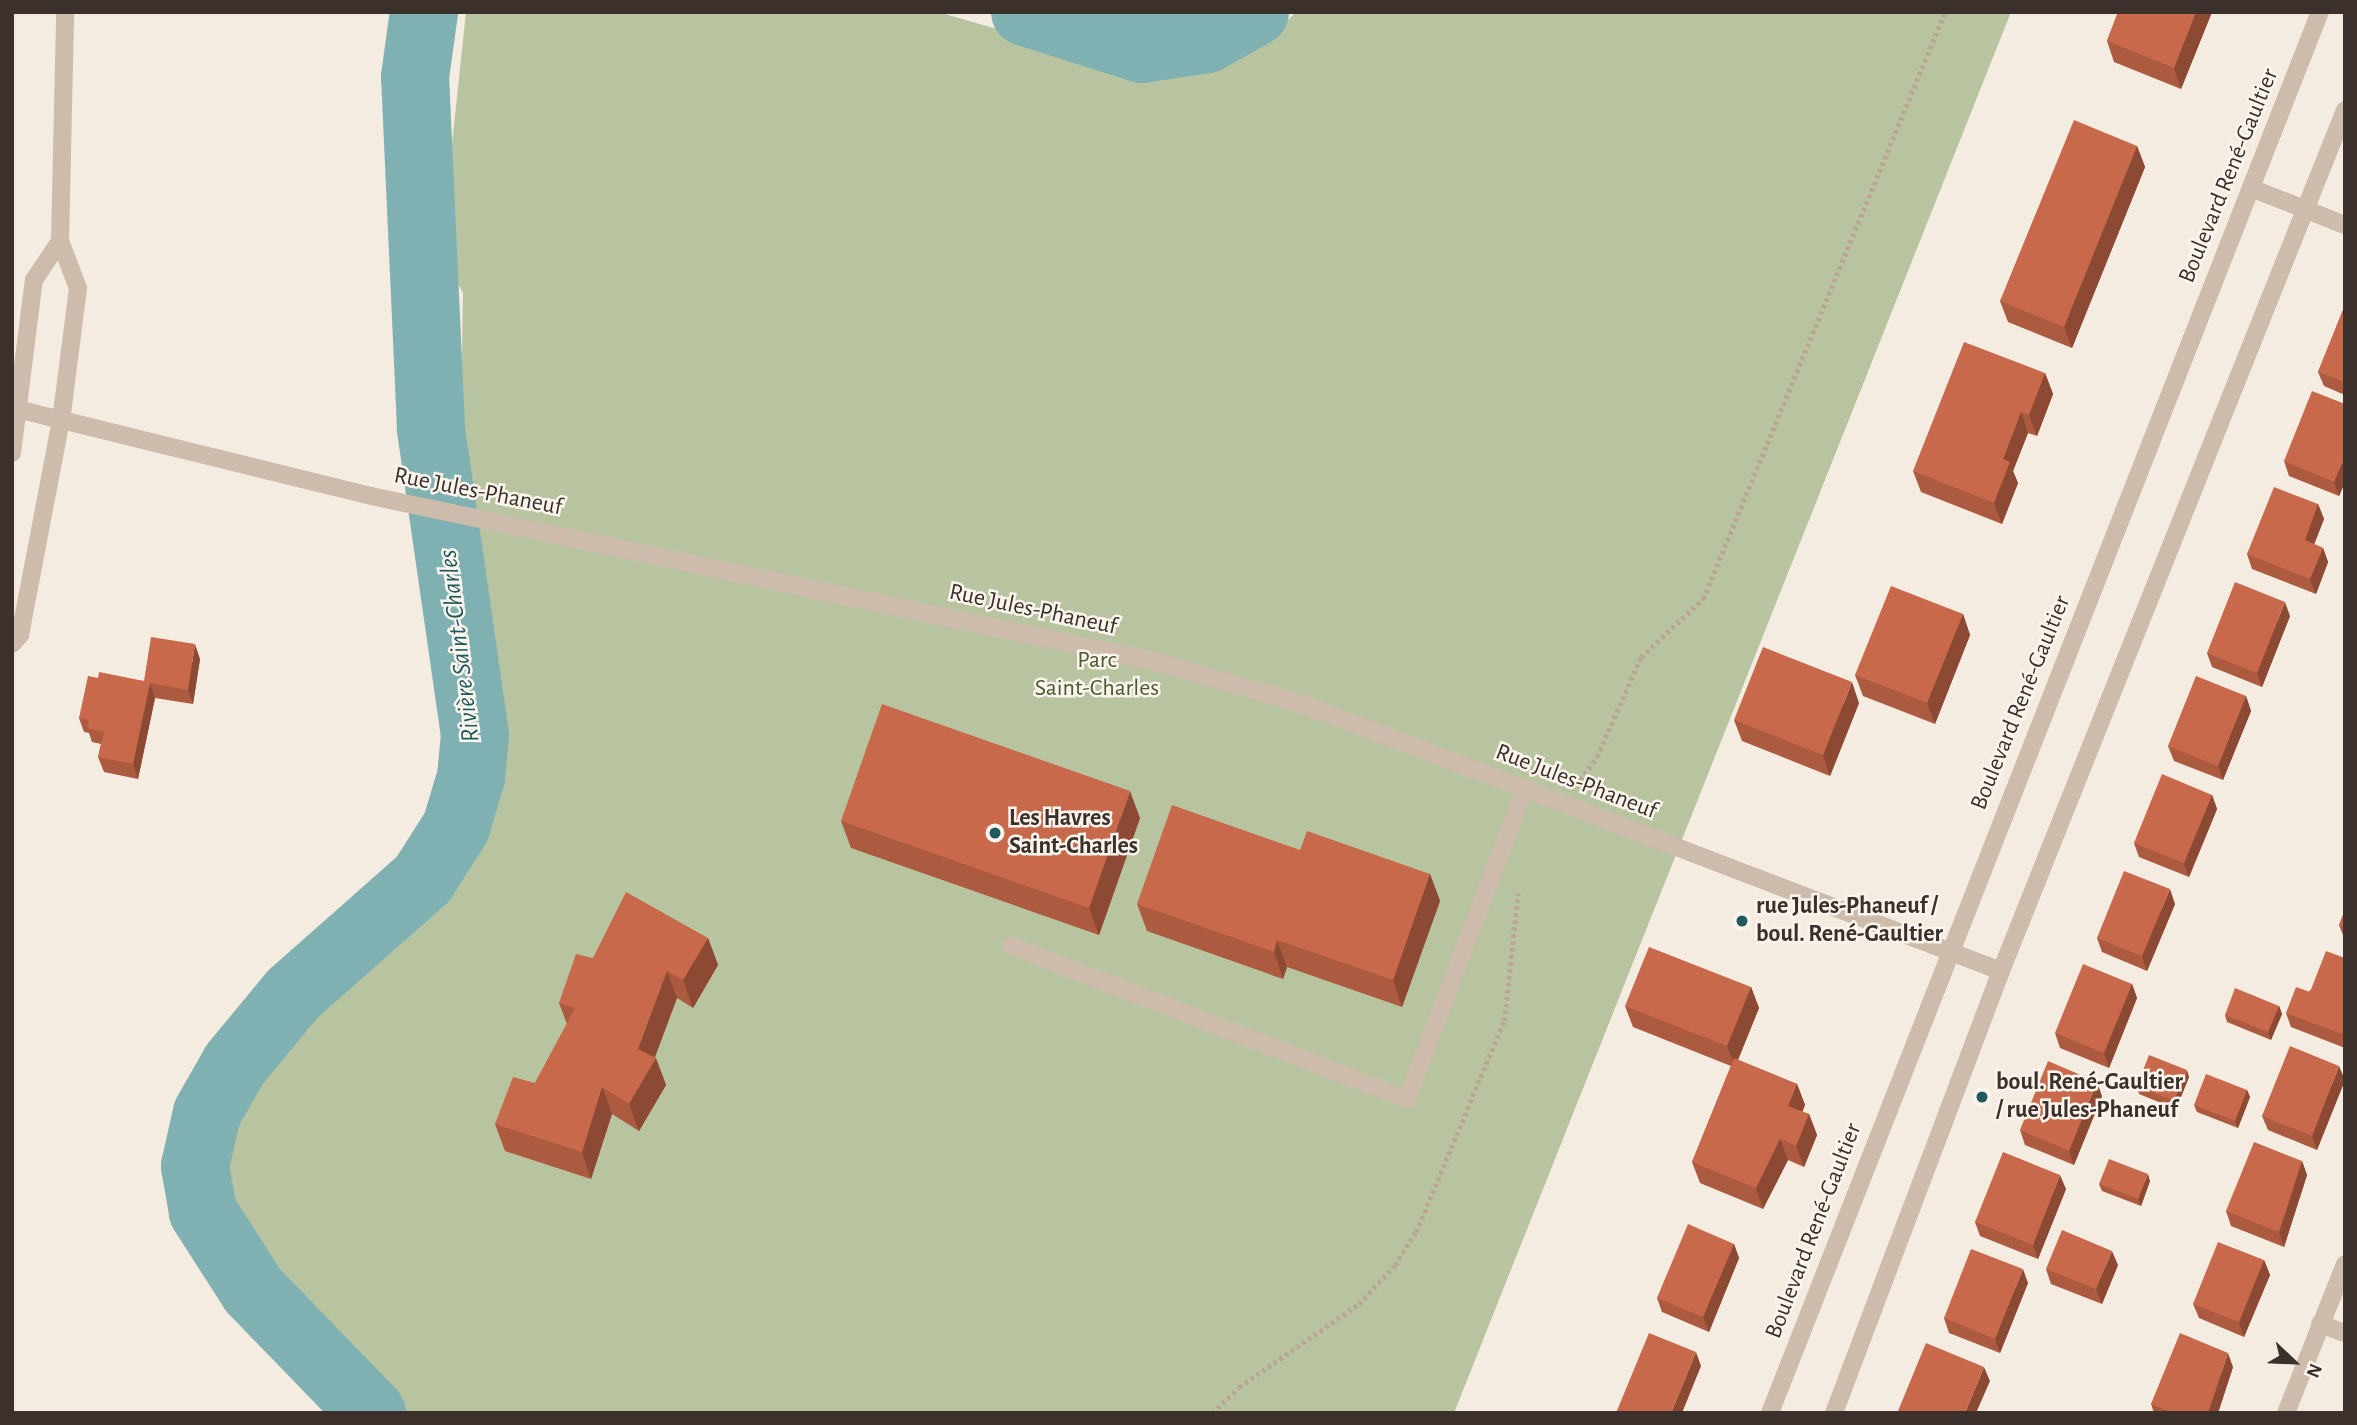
<!DOCTYPE html>
<meta charset="utf-8">
<style>
body{margin:0}
#map{position:relative;width:2357px;height:1425px;overflow:hidden;background:#f4ebe1;font-family:"Alegreya Sans",sans-serif}
div>[style]{position:absolute}
.green>*{inset:0;background:#b8c4a0}
.river>*{height:68px;margin:-34px;padding:0 34px;transform-origin:34px;border-radius:34px;background:#7fb0b2}
.path>*{height:4.5px;margin-top:-2.25px;transform-origin:0;background:repeating-linear-gradient(90deg,#b9a596 0 3.5px,transparent 0 7px)}
.minor>*{height:18px;margin:-9px;padding:0 9px;transform-origin:9px;border-radius:9px;background:#cdbbac}
.wall>*{inset:0;background:#ac5a40}
.shaded-wall>*{inset:0;background:#8c4a34}
.building>*{inset:0;background:#c8694b}
.dots>*{width:19px;height:19px;translate:-50% -50%;box-sizing:border-box;border:4px solid #fbf5ee;border-radius:50%}
span{translate:-50% -50%;white-space:nowrap;text-align:center;line-height:1.15;-webkit-text-stroke:5px #fbf5ee;paint-order:stroke}
.street-label{font-size:24px;color:#3b302b}
.park-label{font-size:24px;color:#4a5a2e}
.poi-label{font-size:24px;color:#3b302b;font-weight:700}
.left{translate:0 -50%;text-align:left}
.water-label{font-size:26px;color:#1f5a5e;font-style:italic}
.frame{position:absolute;inset:0;border:14px solid #3b302b;pointer-events:none}
.north{position:absolute;left:2259px;top:1327px;width:70px;height:70px;-webkit-text-stroke:5px #fbf5ee;paint-order:stroke;rotate:113deg;font-size:19px;font-weight:700;line-height:28px;text-align:center;color:#3b302b}
.north::after{content:'';display:block;margin:auto;width:24px;height:32px;background:#3b302b;clip-path:polygon(50% 0,100% 100%,50% 72%,0 100%)}
</style>
<div id="map">
<div class="green">
<div style="clip-path:polygon(466px 12px,938px 12px,1146px 72px,1219px 58px,1283px 25px,1296px 12px,2011px 12px,1454px 1413px,399px 1413px,256px 1251px,230px 1202px,226px 1160px,237px 1107px,257px 1071px,294px 1027px,343px 989px,427px 908px,471px 852px,488px 801px,494px 727px,460px 467px,463px 293px,436px 242px,437px 207px,450px 163px)"></div>
</div>
<div class="river">
<div style="left:1025px;top:12px;width:123px;rotate:17.5deg"></div>
<div style="left:1142px;top:49px;width:66px;rotate:-8.7deg"></div>
<div style="left:1207px;top:39px;width:55px;rotate:-29.4deg"></div>
<div style="left:372px;top:1413px;width:171px;rotate:-134.1deg"></div>
<div style="left:253px;top:1290px;width:93px;rotate:-122.7deg"></div>
<div style="left:203px;top:1212px;width:47px;rotate:-99.9deg"></div>
<div style="left:195px;top:1166px;width:54px;rotate:-77.2deg"></div>
<div style="left:207px;top:1113px;width:56px;rotate:-60.3deg"></div>
<div style="left:235px;top:1064px;width:91px;rotate:-50.4deg"></div>
<div style="left:293px;top:994px;width:174px;rotate:-41.5deg"></div>
<div style="left:423px;top:879px;width:62px;rotate:-57.6deg"></div>
<div style="left:456px;top:827px;width:52px;rotate:-73.3deg"></div>
<div style="left:471px;top:777px;width:42px;rotate:-84.6deg"></div>
<div style="left:475px;top:735px;width:310px;rotate:-98.2deg"></div>
<div style="left:431px;top:428px;width:351px;rotate:-92.6deg"></div>
<div style="left:415px;top:77px;width:66px;rotate:-82.1deg"></div>
</div>
<div class="path">
<div style="left:1580px;top:780px;width:29px;rotate:-54deg"></div>
<div style="left:1597px;top:757px;width:109px;rotate:-66.3deg"></div>
<div style="left:1641px;top:657px;width:85px;rotate:-43.1deg"></div>
<div style="left:1703px;top:599px;width:635px;rotate:-67.6deg"></div>
<div style="left:1212px;top:1413px;width:37px;rotate:-44deg"></div>
<div style="left:1239px;top:1387px;width:146px;rotate:-34.7deg"></div>
<div style="left:1359px;top:1304px;width:53px;rotate:-47.3deg"></div>
<div style="left:1395px;top:1265px;width:39px;rotate:-58deg"></div>
<div style="left:1416px;top:1232px;width:229px;rotate:-67.4deg"></div>
<div style="left:1504px;top:1021px;width:128px;rotate:-83.7deg"></div>
</div>
<div class="minor">
<div style="left:2251px;top:188px;width:101px;rotate:21.5deg"></div>
<div style="left:21px;top:410px;width:360px;rotate:13.8deg"></div>
<div style="left:371px;top:496px;width:804px;rotate:11.91deg"></div>
<div style="left:1158px;top:662px;width:153px;rotate:16.3deg"></div>
<div style="left:1305px;top:705px;width:745px;rotate:20.92deg"></div>
<div style="left:12px;top:453px;width:174px;rotate:-82.8deg"></div>
<div style="left:34px;top:280px;width:47px;rotate:-56.3deg"></div>
<div style="left:12px;top:644px;width:12px;rotate:-48deg"></div>
<div style="left:20px;top:635px;width:218px;rotate:-79.2deg"></div>
<div style="left:61px;top:421px;width:134px;rotate:-82.7deg"></div>
<div style="left:78px;top:288px;width:50px;rotate:-111deg"></div>
<div style="left:60px;top:241px;width:229px;rotate:-88.7deg"></div>
<div style="left:1012px;top:946px;width:424px;rotate:21.2deg"></div>
<div style="left:1407px;top:1099px;width:332px;rotate:-69.2deg"></div>
<div style="left:2320px;top:1324px;width:27px;rotate:20deg"></div>
<div style="left:1770px;top:1413px;width:1505px;rotate:-68.57deg"></div>
<div style="left:1834px;top:1413px;width:472px;rotate:-69.3deg"></div>
<div style="left:2001px;top:971px;width:927px;rotate:-68.22deg"></div>
<div style="left:2286px;top:1413px;width:160px;rotate:-68.4deg"></div>
</div>
<div class="wall">
<div style="clip-path:polygon(2118px 12px,2212px 12px,2181px 89px,2114px 62px,2107px 41px)"></div>
<div style="clip-path:polygon(2137px 146px,2145px 167px,2072px 348px,2008px 322px,2000px 301px)"></div>
<div style="clip-path:polygon(2345px 305px,2345px 395px,2324px 386px,2318px 372px)"></div>
<div style="clip-path:polygon(2045px 373px,2053px 394px,2037px 436px,2028px 433px,2013px 471px,2018px 483px,2002px 524px,1921px 492px,1913px 471px)"></div>
<div style="clip-path:polygon(2345px 404px,2345px 482px,2339px 496px,2289px 476px,2284px 461px)"></div>
<div style="clip-path:polygon(2318px 504px,2324px 519px,2314px 544px,2323px 548px,2328px 562px,2316px 594px,2252px 569px,2247px 554px)"></div>
<div style="clip-path:polygon(1963px 614px,1970px 635px,1935px 724px,1863px 696px,1855px 675px)"></div>
<div style="clip-path:polygon(2290px 616px,2262px 687px,2212px 667px,2207px 653px)"></div>
<div style="clip-path:polygon(200px 659px,193px 704px,155px 698px,138px 779px,104px 772px,98px 757px,101px 744px,92px 742px,89px 733px,84px 732px,79px 718px,98px 678px,144px 681px)"></div>
<div style="clip-path:polygon(2246px 696px,2251px 711px,2223px 780px,2174px 761px,2168px 746px)"></div>
<div style="clip-path:polygon(1859px 703px,1830px 776px,1742px 741px,1734px 720px)"></div>
<div style="clip-path:polygon(2212px 795px,2217px 809px,2189px 877px,2139px 857px,2134px 843px)"></div>
<div style="clip-path:polygon(1140px 818px,1099px 935px,851px 848px,841px 821px)"></div>
<div style="clip-path:polygon(1300px 850px,1430px 874px,1440px 901px,1402px 1007px,1287px 967px,1283px 979px,1147px 931px,1137px 904px)"></div>
<div style="clip-path:polygon(2175px 904px,2147px 971px,2102px 952px,2097px 938px)"></div>
<div style="clip-path:polygon(2345px 910px,2345px 940px,2339px 925px)"></div>
<div style="clip-path:polygon(708px 938px,718px 965px,693px 1008px,677px 998px,655px 1057px,666px 1085px,639px 1131px,612px 1114px,591px 1179px,505px 1151px,495px 1124px,535px 1083px,567px 1024px,559px 1003px,593px 958px)"></div>
<div style="clip-path:polygon(2345px 958px,2345px 1048px,2291px 1027px,2286px 1013px)"></div>
<div style="clip-path:polygon(2132px 984px,2137px 998px,2109px 1068px,2060px 1048px,2055px 1033px)"></div>
<div style="clip-path:polygon(1751px 987px,1759px 1008px,1738px 1060px,1797px 1084px,1805px 1105px,1802px 1112px,1809px 1114px,1817px 1135px,1804px 1167px,1788px 1160px,1763px 1209px,1700px 1183px,1692px 1162px,1731px 1066px,1633px 1027px,1625px 1006px)"></div>
<div style="clip-path:polygon(2279px 1006px,2282px 1014px,2271px 1040px,2227px 1022px,2225px 1015px)"></div>
<div style="clip-path:polygon(2189px 1077px,2176px 1109px,2139px 1094px,2137px 1086px)"></div>
<div style="clip-path:polygon(2345px 1080px,2317px 1150px,2268px 1130px,2262px 1116px)"></div>
<div style="clip-path:polygon(2247px 1090px,2250px 1097px,2238px 1128px,2197px 1112px,2194px 1105px)"></div>
<div style="clip-path:polygon(2102px 1096px,2074px 1165px,2025px 1145px,2020px 1130px)"></div>
<div style="clip-path:polygon(2302px 1161px,2307px 1175px,2284px 1247px,2231px 1226px,2226px 1211px)"></div>
<div style="clip-path:polygon(2150px 1181px,2141px 1206px,2102px 1191px,2099px 1184px)"></div>
<div style="clip-path:polygon(2066px 1189px,2038px 1259px,1980px 1236px,1975px 1222px)"></div>
<div style="clip-path:polygon(1734px 1244px,1739px 1258px,1709px 1332px,1662px 1312px,1657px 1298px)"></div>
<div style="clip-path:polygon(2264px 1260px,2270px 1275px,2244px 1337px,2199px 1318px,2193px 1304px)"></div>
<div style="clip-path:polygon(2118px 1265px,2102px 1304px,2051px 1284px,2046px 1269px)"></div>
<div style="clip-path:polygon(2028px 1283px,2000px 1353px,1949px 1333px,1944px 1318px)"></div>
<div style="clip-path:polygon(2233px 1367px,2218px 1413px,2154px 1413px,2151px 1404px)"></div>
</div>
<div class="shaded-wall">
<div style="clip-path:polygon(2196px 12px,2212px 12px,2181px 89px,2174px 68px)"></div>
<div style="clip-path:polygon(2137px 146px,2145px 167px,2072px 348px,2064px 327px)"></div>
<div style="clip-path:polygon(2045px 373px,2053px 394px,2037px 436px,2029px 415px)"></div>
<div style="clip-path:polygon(2021px 412px,2028px 433px,2013px 471px,2018px 483px,2002px 524px,1994px 503px,2003px 459px)"></div>
<div style="clip-path:polygon(2342px 463px,2345px 472px,2345px 482px,2339px 496px,2334px 482px)"></div>
<div style="clip-path:polygon(2318px 504px,2324px 519px,2310px 555px,2305px 540px)"></div>
<div style="clip-path:polygon(2323px 548px,2328px 562px,2316px 594px,2310px 579px)"></div>
<div style="clip-path:polygon(2285px 602px,2290px 616px,2262px 687px,2257px 673px)"></div>
<div style="clip-path:polygon(1963px 614px,1970px 635px,1935px 724px,1927px 703px)"></div>
<div style="clip-path:polygon(195px 644px,200px 659px,193px 704px,188px 690px)"></div>
<div style="clip-path:polygon(1852px 682px,1859px 703px,1830px 776px,1823px 755px)"></div>
<div style="clip-path:polygon(150px 683px,155px 698px,138px 779px,133px 764px)"></div>
<div style="clip-path:polygon(2246px 696px,2251px 711px,2223px 780px,2218px 766px)"></div>
<div style="clip-path:polygon(1130px 791px,1140px 818px,1099px 935px,1089px 908px)"></div>
<div style="clip-path:polygon(2212px 795px,2217px 809px,2189px 877px,2184px 863px)"></div>
<div style="clip-path:polygon(1430px 874px,1440px 901px,1402px 1007px,1393px 980px)"></div>
<div style="clip-path:polygon(2170px 889px,2175px 904px,2147px 971px,2142px 956px)"></div>
<div style="clip-path:polygon(708px 938px,718px 965px,693px 1008px,683px 980px)"></div>
<div style="clip-path:polygon(1277px 940px,1287px 967px,1283px 979px,1274px 952px)"></div>
<div style="clip-path:polygon(667px 971px,677px 998px,653px 1062px,656px 1058px,666px 1085px,639px 1131px,629px 1104px,638px 1049px)"></div>
<div style="clip-path:polygon(2132px 984px,2137px 998px,2109px 1068px,2104px 1053px)"></div>
<div style="clip-path:polygon(1751px 987px,1759px 1008px,1735px 1067px,1727px 1046px)"></div>
<div style="clip-path:polygon(2279px 1006px,2282px 1014px,2271px 1040px,2268px 1032px)"></div>
<div style="clip-path:polygon(2339px 1066px,2345px 1080px,2317px 1150px,2312px 1136px)"></div>
<div style="clip-path:polygon(2187px 1070px,2189px 1077px,2176px 1109px,2174px 1101px)"></div>
<div style="clip-path:polygon(2097px 1082px,2102px 1096px,2074px 1165px,2069px 1151px)"></div>
<div style="clip-path:polygon(1797px 1084px,1805px 1105px,1796px 1127px,1788px 1106px)"></div>
<div style="clip-path:polygon(602px 1087px,612px 1114px,591px 1179px,582px 1152px)"></div>
<div style="clip-path:polygon(2247px 1090px,2250px 1097px,2238px 1128px,2235px 1121px)"></div>
<div style="clip-path:polygon(1809px 1114px,1817px 1135px,1804px 1167px,1796px 1146px)"></div>
<div style="clip-path:polygon(1780px 1139px,1788px 1160px,1763px 1209px,1756px 1188px)"></div>
<div style="clip-path:polygon(2302px 1161px,2307px 1175px,2284px 1247px,2279px 1232px)"></div>
<div style="clip-path:polygon(2148px 1174px,2150px 1181px,2141px 1206px,2138px 1199px)"></div>
<div style="clip-path:polygon(2060px 1175px,2066px 1189px,2038px 1259px,2033px 1245px)"></div>
<div style="clip-path:polygon(1734px 1244px,1739px 1258px,1709px 1332px,1703px 1317px)"></div>
<div style="clip-path:polygon(2112px 1251px,2118px 1265px,2102px 1304px,2096px 1289px)"></div>
<div style="clip-path:polygon(2264px 1260px,2270px 1275px,2244px 1337px,2239px 1322px)"></div>
<div style="clip-path:polygon(2023px 1269px,2028px 1283px,2000px 1353px,1995px 1339px)"></div>
<div style="clip-path:polygon(1696px 1352px,1701px 1366px,1682px 1413px,1671px 1413px)"></div>
<div style="clip-path:polygon(2228px 1353px,2233px 1367px,2218px 1413px,2208px 1413px)"></div>
<div style="clip-path:polygon(1984px 1367px,1990px 1381px,1976px 1413px,1965px 1413px)"></div>
</div>
<div class="building">
<div style="clip-path:polygon(2118px 12px,2196px 12px,2174px 68px,2107px 41px)"></div>
<div style="clip-path:polygon(2074px 120px,2137px 146px,2064px 327px,2000px 301px)"></div>
<div style="clip-path:polygon(2345px 305px,2345px 382px,2318px 372px)"></div>
<div style="clip-path:polygon(1964px 342px,2045px 373px,2029px 415px,2021px 412px,2003px 459px,2010px 462px,1994px 503px,1913px 471px)"></div>
<div style="clip-path:polygon(2312px 391px,2345px 404px,2345px 464px,2342px 463px,2334px 482px,2284px 461px)"></div>
<div style="clip-path:polygon(2274px 487px,2318px 504px,2305px 540px,2323px 548px,2310px 579px,2247px 554px)"></div>
<div style="clip-path:polygon(2235px 582px,2285px 602px,2257px 673px,2207px 653px)"></div>
<div style="clip-path:polygon(1891px 586px,1963px 614px,1927px 703px,1855px 675px)"></div>
<div style="clip-path:polygon(151px 637px,195px 644px,188px 690px,150px 683px,133px 764px,98px 757px,104px 732px,87px 728px,89px 720px,79px 718px,88px 676px,98px 678px,99px 672px,144px 681px)"></div>
<div style="clip-path:polygon(1763px 647px,1852px 682px,1823px 755px,1734px 720px)"></div>
<div style="clip-path:polygon(2196px 676px,2246px 696px,2218px 766px,2168px 746px)"></div>
<div style="clip-path:polygon(882px 704px,1130px 791px,1089px 908px,841px 821px)"></div>
<div style="clip-path:polygon(2162px 774px,2212px 795px,2184px 863px,2134px 843px)"></div>
<div style="clip-path:polygon(1172px 805px,1300px 850px,1307px 831px,1430px 874px,1393px 980px,1277px 940px,1274px 952px,1137px 904px)"></div>
<div style="clip-path:polygon(2124px 871px,2170px 889px,2142px 956px,2097px 938px)"></div>
<div style="clip-path:polygon(626px 892px,708px 938px,683px 980px,667px 971px,638px 1049px,656px 1058px,629px 1104px,602px 1087px,582px 1152px,495px 1124px,513px 1077px,535px 1083px,575px 1008px,559px 1003px,576px 954px,593px 958px)"></div>
<div style="clip-path:polygon(2345px 910px,2345px 928px,2339px 925px)"></div>
<div style="clip-path:polygon(1649px 947px,1751px 987px,1727px 1046px,1625px 1006px)"></div>
<div style="clip-path:polygon(2326px 951px,2345px 958px,2345px 1035px,2286px 1013px,2296px 987px,2310px 992px)"></div>
<div style="clip-path:polygon(2083px 964px,2132px 984px,2104px 1053px,2055px 1033px)"></div>
<div style="clip-path:polygon(2235px 988px,2279px 1006px,2268px 1032px,2225px 1015px)"></div>
<div style="clip-path:polygon(2290px 1046px,2339px 1066px,2312px 1136px,2262px 1116px)"></div>
<div style="clip-path:polygon(2149px 1055px,2187px 1070px,2174px 1101px,2137px 1086px)"></div>
<div style="clip-path:polygon(1734px 1058px,1797px 1084px,1788px 1106px,1809px 1114px,1796px 1146px,1780px 1139px,1756px 1188px,1692px 1162px)"></div>
<div style="clip-path:polygon(2048px 1061px,2097px 1082px,2069px 1151px,2020px 1130px)"></div>
<div style="clip-path:polygon(2206px 1074px,2247px 1090px,2235px 1121px,2194px 1105px)"></div>
<div style="clip-path:polygon(2254px 1142px,2302px 1161px,2279px 1232px,2226px 1211px)"></div>
<div style="clip-path:polygon(2003px 1152px,2060px 1175px,2033px 1245px,1975px 1222px)"></div>
<div style="clip-path:polygon(2109px 1159px,2148px 1174px,2138px 1199px,2099px 1184px)"></div>
<div style="clip-path:polygon(1688px 1224px,1734px 1244px,1703px 1317px,1657px 1298px)"></div>
<div style="clip-path:polygon(2062px 1230px,2112px 1251px,2096px 1289px,2046px 1269px)"></div>
<div style="clip-path:polygon(2218px 1242px,2264px 1260px,2239px 1322px,2193px 1304px)"></div>
<div style="clip-path:polygon(1971px 1249px,2023px 1269px,1995px 1339px,1944px 1318px)"></div>
<div style="clip-path:polygon(1649px 1333px,1696px 1352px,1671px 1413px,1616px 1413px)"></div>
<div style="clip-path:polygon(2180px 1333px,2228px 1353px,2208px 1413px,2173px 1413px,2151px 1404px)"></div>
<div style="clip-path:polygon(1926px 1343px,1984px 1367px,1965px 1413px,1903px 1413px,1898px 1411px)"></div>
</div>
<div class="dots">
<div style="left:995px;top:833px;background:#1f5a5e"></div>
<div style="left:1742px;top:921px;background:#1f5a5e"></div>
<div style="left:1982px;top:1097px;background:#1f5a5e"></div>
</div>
<div class="street-label">
<span style="left:2229px;top:176px;rotate:-68deg">Boulevard René-Gaultier</span>
<span style="left:478px;top:492px;rotate:11deg">Rue Jules-Phaneuf</span>
<span style="left:1033px;top:610px;rotate:12deg">Rue Jules-Phaneuf</span>
<span style="left:2021px;top:703px;rotate:-68deg">Boulevard René-Gaultier</span>
<span style="left:1576px;top:782px;rotate:21deg">Rue Jules-Phaneuf</span>
<span style="left:1814px;top:1231px;rotate:-69deg">Boulevard René-Gaultier</span>
</div>
<div class="park-label">
<span style="left:1097px;top:675px">Parc<br>Saint-Charles</span>
</div>
<div class="poi-label">
<span class="left" style="left:1009px;top:833px">Les Havres<br>Saint-Charles</span>
<span class="left" style="left:1756px;top:921px">rue Jules-Phaneuf /<br>boul. René-Gaultier</span>
<span class="left" style="left:1996px;top:1097px">boul. René-Gaultier<br>/ rue Jules-Phaneuf</span>
</div>
<div class="water-label">
<span style="left:460px;top:646px;rotate:-97deg">Rivière Saint-Charles</span>
</div>
<div class="frame"></div>
<div class="north">N</div>
</div>
